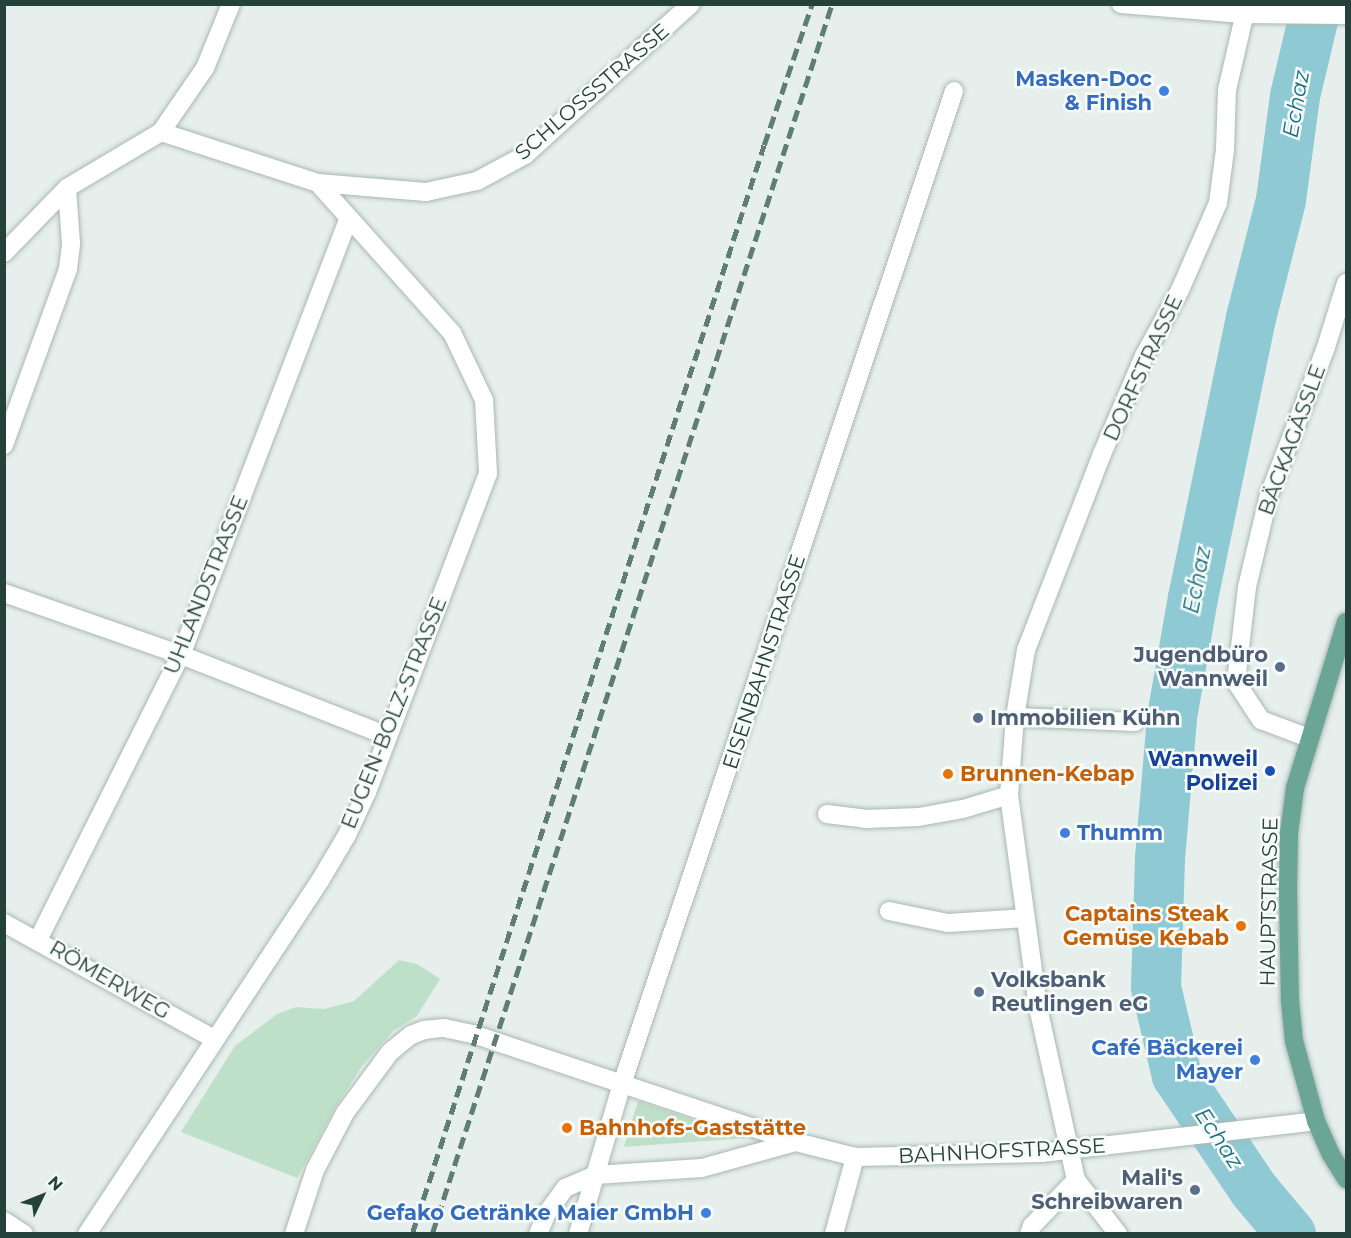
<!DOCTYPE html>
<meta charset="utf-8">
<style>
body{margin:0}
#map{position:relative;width:1351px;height:1238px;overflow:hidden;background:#e6efeb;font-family:Montserrat,sans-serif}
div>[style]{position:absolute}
.green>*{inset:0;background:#bfe0c8}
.river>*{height:50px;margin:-25px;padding:0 25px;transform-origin:25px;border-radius:25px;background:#8ec9d4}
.roads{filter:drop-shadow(0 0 2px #a8b8b2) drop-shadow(0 0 2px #a8b8b2)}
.minor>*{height:18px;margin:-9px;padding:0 9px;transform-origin:9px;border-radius:9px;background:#fff}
.major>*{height:18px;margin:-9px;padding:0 9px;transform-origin:9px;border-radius:9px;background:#6aa596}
.rail>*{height:4.5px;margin-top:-2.25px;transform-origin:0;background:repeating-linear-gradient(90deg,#5f7d75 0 12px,transparent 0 18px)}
.dots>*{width:16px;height:16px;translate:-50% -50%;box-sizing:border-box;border:3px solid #f7fbf9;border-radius:50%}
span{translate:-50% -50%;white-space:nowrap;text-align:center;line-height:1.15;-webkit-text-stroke:5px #f7fbf9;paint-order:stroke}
.shop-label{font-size:21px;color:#366cbe;font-weight:700}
.right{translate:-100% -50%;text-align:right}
.left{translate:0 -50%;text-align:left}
.street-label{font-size:21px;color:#24423a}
.service-label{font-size:21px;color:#4e5e75;font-weight:700}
.transit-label{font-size:21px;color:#164399;font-weight:700}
.food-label{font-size:21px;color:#c56008;font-weight:700}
.water-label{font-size:22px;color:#1c6f80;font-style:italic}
.frame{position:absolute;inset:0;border:6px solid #24423a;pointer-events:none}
.north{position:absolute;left:12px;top:1166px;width:60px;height:60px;-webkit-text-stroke:4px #f7fbf9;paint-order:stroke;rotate:47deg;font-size:16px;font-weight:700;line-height:24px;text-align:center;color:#24423a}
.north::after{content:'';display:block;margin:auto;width:21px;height:27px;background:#24423a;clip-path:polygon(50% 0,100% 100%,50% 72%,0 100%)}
</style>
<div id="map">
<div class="green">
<div style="clip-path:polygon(399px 960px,417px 964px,440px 979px,417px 1016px,393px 1031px,362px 1066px,335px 1108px,297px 1178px,181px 1132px,235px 1046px,277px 1014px,296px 1007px,324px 1009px,354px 1001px)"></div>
<div style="clip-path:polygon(638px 1101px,746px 1138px,624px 1147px)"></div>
</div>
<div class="river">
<div style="left:1291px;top:1234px;width:57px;rotate:-130.1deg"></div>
<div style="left:1254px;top:1190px;width:138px;rotate:-124deg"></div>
<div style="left:1177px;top:1076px;width:91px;rotate:-103.3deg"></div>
<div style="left:1156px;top:987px;width:129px;rotate:-88.2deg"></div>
<div style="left:1160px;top:858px;width:142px;rotate:-85.1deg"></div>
<div style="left:1172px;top:717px;width:121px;rotate:-80deg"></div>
<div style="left:1193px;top:598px;width:286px;rotate:-78.3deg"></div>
<div style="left:1251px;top:318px;width:122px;rotate:-75.7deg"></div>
<div style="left:1281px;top:200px;width:105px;rotate:-82.3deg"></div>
<div style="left:1295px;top:96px;width:95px;rotate:-76.6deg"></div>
</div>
<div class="roads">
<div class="minor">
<div style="left:1121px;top:4px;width:122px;rotate:4.7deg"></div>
<div style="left:1243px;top:14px;width:103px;rotate:0.6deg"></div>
<div style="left:161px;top:132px;width:78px;rotate:-55.5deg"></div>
<div style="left:205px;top:68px;width:69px;rotate:-67.9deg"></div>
<div style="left:4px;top:253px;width:91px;rotate:-45.9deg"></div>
<div style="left:67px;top:188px;width:109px;rotate:-30.8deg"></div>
<div style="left:161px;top:132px;width:165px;rotate:18deg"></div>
<div style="left:318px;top:183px;width:108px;rotate:4.8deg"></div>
<div style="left:426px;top:192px;width:52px;rotate:-12.2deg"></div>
<div style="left:477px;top:181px;width:55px;rotate:-28.4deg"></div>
<div style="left:525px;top:155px;width:224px;rotate:-42.3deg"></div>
<div style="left:4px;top:445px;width:187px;rotate:-70deg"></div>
<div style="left:68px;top:269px;width:26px;rotate:-83deg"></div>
<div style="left:71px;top:243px;width:55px;rotate:-94.2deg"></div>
<div style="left:4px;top:593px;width:188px;rotate:19.3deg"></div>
<div style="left:181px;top:655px;width:222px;rotate:21.4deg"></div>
<div style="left:1015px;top:717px;width:120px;rotate:2.4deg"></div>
<div style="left:1309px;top:738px;width:51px;rotate:-159.4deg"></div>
<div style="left:1261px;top:720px;width:45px;rotate:-123.3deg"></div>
<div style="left:1236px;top:682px;width:96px;rotate:-83.4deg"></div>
<div style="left:1247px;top:587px;width:95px;rotate:-76.6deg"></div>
<div style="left:1269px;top:495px;width:159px;rotate:-68.9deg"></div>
<div style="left:1326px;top:347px;width:67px;rotate:-72.6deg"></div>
<div style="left:827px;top:814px;width:39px;rotate:7deg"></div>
<div style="left:866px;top:819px;width:53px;rotate:-2.2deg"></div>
<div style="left:919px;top:817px;width:45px;rotate:-10.3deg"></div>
<div style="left:963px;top:809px;width:48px;rotate:-16.9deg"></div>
<div style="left:889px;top:911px;width:60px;rotate:11.5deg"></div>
<div style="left:948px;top:923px;width:78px;rotate:-3.7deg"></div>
<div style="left:4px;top:923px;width:240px;rotate:28.9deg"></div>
<div style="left:38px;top:940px;width:319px;rotate:-63.4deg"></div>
<div style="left:181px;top:655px;width:468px;rotate:-69deg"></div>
<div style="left:4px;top:1221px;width:24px;rotate:33deg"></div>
<div style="left:87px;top:1234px;width:425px;rotate:-56.6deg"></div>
<div style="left:321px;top:879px;width:51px;rotate:-59.4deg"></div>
<div style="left:347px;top:835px;width:47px;rotate:-65.1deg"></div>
<div style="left:367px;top:792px;width:341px;rotate:-69.2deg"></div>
<div style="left:488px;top:473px;width:73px;rotate:-93.1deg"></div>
<div style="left:484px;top:400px;width:74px;rotate:-115.5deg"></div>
<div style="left:452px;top:333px;width:201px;rotate:-131.8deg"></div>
<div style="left:294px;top:1234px;width:67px;rotate:-71.8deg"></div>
<div style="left:315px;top:1170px;width:64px;rotate:-62.2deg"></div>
<div style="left:345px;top:1113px;width:76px;rotate:-53.6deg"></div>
<div style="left:390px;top:1052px;width:27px;rotate:-39deg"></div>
<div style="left:411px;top:1035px;width:14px;rotate:-21deg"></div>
<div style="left:424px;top:1030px;width:20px;rotate:-6deg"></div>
<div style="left:444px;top:1028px;width:33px;rotate:12deg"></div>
<div style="left:476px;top:1035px;width:337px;rotate:18.5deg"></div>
<div style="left:796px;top:1142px;width:61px;rotate:14.3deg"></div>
<div style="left:855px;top:1157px;width:186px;rotate:-1.2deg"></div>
<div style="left:1041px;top:1153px;width:277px;rotate:-6.6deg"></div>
<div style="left:538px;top:1234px;width:23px;rotate:-67deg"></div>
<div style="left:547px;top:1213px;width:31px;rotate:-54deg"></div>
<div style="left:565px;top:1188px;width:33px;rotate:-23deg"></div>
<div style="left:595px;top:1175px;width:107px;rotate:-3.7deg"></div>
<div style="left:702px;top:1168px;width:98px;rotate:-15.5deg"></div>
<div style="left:578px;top:1234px;width:156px;rotate:-73.7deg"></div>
<div style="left:622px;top:1084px;width:1047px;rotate:-71.51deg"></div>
<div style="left:834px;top:1234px;width:80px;rotate:-74.7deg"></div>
<div style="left:1029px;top:1234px;width:9px;rotate:-69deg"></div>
<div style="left:1032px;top:1226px;width:64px;rotate:-46.3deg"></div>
<div style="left:1118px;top:1234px;width:68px;rotate:-127.9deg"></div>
<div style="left:1076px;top:1180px;width:177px;rotate:-102.4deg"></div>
<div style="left:1038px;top:1007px;width:214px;rotate:-97.8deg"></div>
<div style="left:1009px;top:795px;width:78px;rotate:-85.6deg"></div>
<div style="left:1015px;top:717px;width:68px;rotate:-80.7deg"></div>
<div style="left:1026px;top:650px;width:210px;rotate:-68.8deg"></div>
<div style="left:1102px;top:454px;width:107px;rotate:-66.8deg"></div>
<div style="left:1144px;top:356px;width:75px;rotate:-61.4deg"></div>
<div style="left:1180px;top:290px;width:95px;rotate:-66.4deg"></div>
<div style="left:1218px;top:203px;width:53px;rotate:-82.5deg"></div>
<div style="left:1225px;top:150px;width:60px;rotate:-88.1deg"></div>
<div style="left:1227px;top:90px;width:88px;rotate:-76.9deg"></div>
</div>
<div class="major">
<div style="left:1346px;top:622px;width:174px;rotate:107.1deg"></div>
<div style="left:1295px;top:788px;width:45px;rotate:97.6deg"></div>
<div style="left:1289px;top:833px;width:57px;rotate:91deg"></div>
<div style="left:1288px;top:890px;width:111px;rotate:89deg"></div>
<div style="left:1290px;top:1001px;width:40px;rotate:84.3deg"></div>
<div style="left:1294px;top:1041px;width:83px;rotate:74.6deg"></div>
<div style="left:1316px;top:1121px;width:35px;rotate:66deg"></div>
<div style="left:1330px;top:1153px;width:31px;rotate:58deg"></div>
</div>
</div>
<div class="rail">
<div style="left:412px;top:1234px;width:1144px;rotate:-72.09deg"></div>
<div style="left:764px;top:145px;width:149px;rotate:-71.2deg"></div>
<div style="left:432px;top:1234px;width:1293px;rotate:-71.99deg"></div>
</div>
<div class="dots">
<div style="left:1164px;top:91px;background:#3f7fe0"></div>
<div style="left:1280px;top:667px;background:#5c6f8a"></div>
<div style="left:978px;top:718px;background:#5c6f8a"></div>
<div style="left:1270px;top:771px;background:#1a4fb4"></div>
<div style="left:948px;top:774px;background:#e8710a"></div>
<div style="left:1065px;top:833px;background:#3f7fe0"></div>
<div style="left:1241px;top:926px;background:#e8710a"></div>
<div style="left:979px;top:992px;background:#5c6f8a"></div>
<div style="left:1255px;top:1060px;background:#3f7fe0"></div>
<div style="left:567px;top:1128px;background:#e8710a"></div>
<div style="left:1195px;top:1190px;background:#5c6f8a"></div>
<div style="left:706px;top:1213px;background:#3f7fe0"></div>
</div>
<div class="shop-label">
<span class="right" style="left:1152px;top:91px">Masken-Doc<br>&amp; Finish</span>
<span class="left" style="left:1077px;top:833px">Thumm</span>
<span class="right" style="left:1243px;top:1060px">Café Bäckerei<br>Mayer</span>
<span class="right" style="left:694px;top:1213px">Gefako Getränke Maier GmbH</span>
</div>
<div class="street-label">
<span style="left:592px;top:92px;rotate:-41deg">SCHLOSSSTRASSE</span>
<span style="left:1143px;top:368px;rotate:-65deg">DORFSTRASSE</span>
<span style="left:1292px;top:440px;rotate:-70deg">BÄCKAGÄSSLE</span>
<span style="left:206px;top:585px;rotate:-68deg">UHLANDSTRASSE</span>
<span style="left:764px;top:662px;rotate:-72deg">EISENBAHNSTRASSE</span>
<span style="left:394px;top:713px;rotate:-68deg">EUGEN-BOLZ-STRASSE</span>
<span style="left:1269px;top:902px;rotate:-89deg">HAUPTSTRASSE</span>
<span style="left:110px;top:980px;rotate:30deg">RÖMERWEG</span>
<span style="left:1002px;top:1151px;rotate:-3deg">BAHNHOFSTRASSE</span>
</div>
<div class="service-label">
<span class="right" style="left:1268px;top:667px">Jugendbüro<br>Wannweil</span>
<span class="left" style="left:990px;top:718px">Immobilien Kühn</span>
<span class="left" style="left:991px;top:992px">Volksbank<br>Reutlingen eG</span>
<span class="right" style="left:1183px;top:1190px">Mali's<br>Schreibwaren</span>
</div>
<div class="transit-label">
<span class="right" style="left:1258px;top:771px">Wannweil<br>Polizei</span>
</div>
<div class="food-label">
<span class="left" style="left:960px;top:774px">Brunnen-Kebap</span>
<span class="right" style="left:1229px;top:926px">Captains Steak<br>Gemüse Kebab</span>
<span class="left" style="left:579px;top:1128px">Bahnhofs-Gaststätte</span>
</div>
<div class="water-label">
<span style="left:1296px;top:104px;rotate:-80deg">Echaz</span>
<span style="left:1197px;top:580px;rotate:-79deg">Echaz</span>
<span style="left:1219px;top:1138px;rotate:56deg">Echaz</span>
</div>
<div class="frame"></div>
<div class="north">N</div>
</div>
